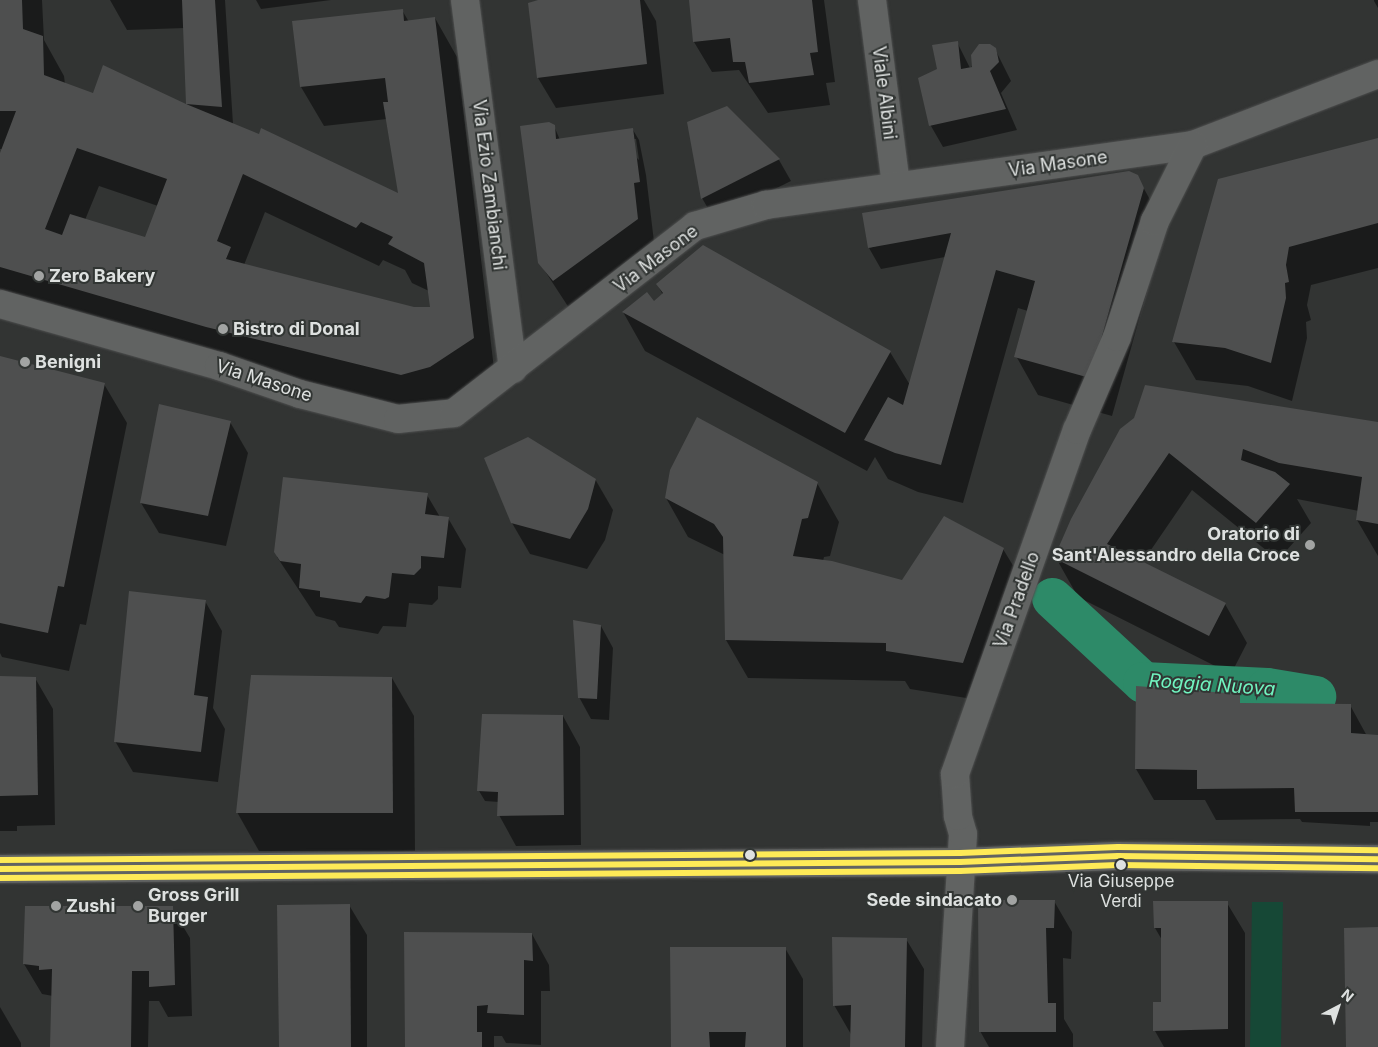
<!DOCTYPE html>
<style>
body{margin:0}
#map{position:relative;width:1378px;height:1047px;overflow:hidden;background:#323433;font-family:Inter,sans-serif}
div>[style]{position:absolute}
.green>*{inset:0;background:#164836}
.shadow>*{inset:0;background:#0007}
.canal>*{height:41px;margin:-20.5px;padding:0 20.5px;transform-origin:20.5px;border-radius:20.5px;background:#2d8a68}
.building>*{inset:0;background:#4e4f4f}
.roads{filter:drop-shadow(0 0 1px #4e4f4f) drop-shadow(0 0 1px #4e4f4f)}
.minor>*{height:28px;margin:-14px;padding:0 14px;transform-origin:14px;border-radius:14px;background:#616362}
.bus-1>*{height:6px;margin:-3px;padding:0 3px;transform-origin:3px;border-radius:3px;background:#feea57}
.bus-2>*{height:6px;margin:-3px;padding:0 3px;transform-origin:3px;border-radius:3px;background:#feea57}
.bus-3>*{height:6px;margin:-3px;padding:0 3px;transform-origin:3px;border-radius:3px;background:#feea57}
.dots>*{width:14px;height:14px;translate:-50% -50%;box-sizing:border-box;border:2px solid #313533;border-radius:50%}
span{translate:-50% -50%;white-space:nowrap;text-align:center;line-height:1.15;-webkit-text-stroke:4px #313533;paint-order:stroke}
.bus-label{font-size:17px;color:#dee1e0}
.street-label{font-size:18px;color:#dee1e0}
.poi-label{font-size:18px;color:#dee1e0;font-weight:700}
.left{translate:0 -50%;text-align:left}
.right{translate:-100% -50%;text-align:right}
.water-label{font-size:19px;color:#71f4c0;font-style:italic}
.north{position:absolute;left:1313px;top:982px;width:50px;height:50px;-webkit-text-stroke:4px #313533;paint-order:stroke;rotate:40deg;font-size:14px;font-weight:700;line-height:20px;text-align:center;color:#dee1e0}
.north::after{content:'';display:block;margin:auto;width:18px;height:22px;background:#dee1e0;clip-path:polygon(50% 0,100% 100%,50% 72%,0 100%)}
</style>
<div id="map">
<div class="green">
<div style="clip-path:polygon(1252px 902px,1283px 902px,1281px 1047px,1250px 1047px)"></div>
</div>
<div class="shadow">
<div style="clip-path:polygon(evenodd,0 0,42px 0,44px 40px,64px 76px,65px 84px,97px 97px,187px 105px,185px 28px,127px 30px,110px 0,225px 0,233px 124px,399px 195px,387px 119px,324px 126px,301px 87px,294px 23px,402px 10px,409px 22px,435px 18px,457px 57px,495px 377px,424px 414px,0 301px,0 156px,3px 149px,0 149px,0 0,99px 186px,158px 206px,146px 239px,85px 220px,99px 186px,0 0,265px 212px,379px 266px,383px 260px,405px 270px,412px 283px,429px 291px,432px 308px,414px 308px,244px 265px,265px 212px)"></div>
<div style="clip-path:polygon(256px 0,331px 0,261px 9px)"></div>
<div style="clip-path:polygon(539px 0,644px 0,656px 21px,664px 94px,556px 108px,538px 78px)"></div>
<div style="clip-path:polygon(690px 0,824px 0,835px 82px,826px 83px,830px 105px,768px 113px,739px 70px,712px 72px,694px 42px)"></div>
<div style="clip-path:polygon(1374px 0,1378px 0,1378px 8px,1374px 1px)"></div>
<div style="clip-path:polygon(957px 42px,970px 68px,994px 47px,1011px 81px,1001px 93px,1017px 130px,943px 147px,931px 126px,920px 79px,938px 70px)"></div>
<div style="clip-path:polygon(726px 107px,779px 160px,791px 181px,714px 219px,702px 198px)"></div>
<div style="clip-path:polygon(evenodd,554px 126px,560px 140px,633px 130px,639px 140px,646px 175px,655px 250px,571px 311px,539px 262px,554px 126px,634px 139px,636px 139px,639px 160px,636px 157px,634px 139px)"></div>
<div style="clip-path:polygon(1378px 139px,1378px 268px,1311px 285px,1307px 305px,1311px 320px,1306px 322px,1307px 338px,1292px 401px,1248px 386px,1196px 380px,1174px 342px)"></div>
<div style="clip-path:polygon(1137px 176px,1165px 227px,1112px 416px,1038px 395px,1016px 356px,1028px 311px,1018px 308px,963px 503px,918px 492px,888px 479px,875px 457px,867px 471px,645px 351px,623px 312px,654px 303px,663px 295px,657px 284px,890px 352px,910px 385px,945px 257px,881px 269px,869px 248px)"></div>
<div style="clip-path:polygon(0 358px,104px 384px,127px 423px,86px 625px,80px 624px,69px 671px,2px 657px,0 653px)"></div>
<div style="clip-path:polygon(230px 422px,248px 453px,226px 546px,159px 533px,141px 503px)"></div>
<div style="clip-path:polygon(1378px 424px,1378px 556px,1357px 520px,1359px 511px,1297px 499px,1311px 523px,1278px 560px,1192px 490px,1142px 563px,1225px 604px,1247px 643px,1231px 674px,1078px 597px,1056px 558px,1121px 430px)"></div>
<div style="clip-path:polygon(284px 479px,427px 495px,440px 517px,448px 518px,466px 549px,461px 588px,438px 586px,438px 599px,432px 605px,409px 603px,406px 627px,383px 626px,378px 634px,339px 627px,335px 621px,316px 616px,277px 557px)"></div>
<div style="clip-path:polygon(595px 479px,613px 510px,605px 540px,587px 569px,530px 554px,512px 523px)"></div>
<div style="clip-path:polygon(817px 483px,839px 522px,830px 556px,824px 557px,823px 561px,902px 582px,1003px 549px,1026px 587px,985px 701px,910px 689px,905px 681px,748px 678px,726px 640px,725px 555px,688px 537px,666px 498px)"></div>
<div style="clip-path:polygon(205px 601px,222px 631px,213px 708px,225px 729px,218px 782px,133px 772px,115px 741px)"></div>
<div style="clip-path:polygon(601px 626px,613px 648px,609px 720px,591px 719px,579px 697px)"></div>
<div style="clip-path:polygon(0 678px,35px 678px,53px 709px,55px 825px,17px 826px,17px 831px,0 831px)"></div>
<div style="clip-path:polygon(392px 678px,414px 716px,415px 851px,259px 851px,237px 812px)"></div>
<div style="clip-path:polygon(1137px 688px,1239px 695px,1245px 705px,1350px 705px,1367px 736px,1378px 736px,1378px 822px,1370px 822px,1370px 826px,1302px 822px,1300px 819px,1216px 820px,1205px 800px,1154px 800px,1136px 769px)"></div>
<div style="clip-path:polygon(563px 716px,580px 747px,581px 845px,516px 846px,499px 815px,499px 802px,485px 801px,479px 791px)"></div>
<div style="clip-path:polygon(1054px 901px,1072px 932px,1071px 959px,1063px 958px,1064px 1019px,1073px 1034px,1073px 1047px,989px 1047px,980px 1031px)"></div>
<div style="clip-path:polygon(1227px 903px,1245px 933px,1245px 1047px,1164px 1047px,1155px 1031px,1162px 1003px,1162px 940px,1155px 928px)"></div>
<div style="clip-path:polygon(349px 905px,367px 935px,367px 1047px,281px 1047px)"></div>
<div style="clip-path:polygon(172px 908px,190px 938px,192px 1016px,168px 1017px,159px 1001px,149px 1001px,148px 1047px,51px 1047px,53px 996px,42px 994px,24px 964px)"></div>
<div style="clip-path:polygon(532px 934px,549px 965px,550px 991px,541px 991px,541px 1045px,506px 1043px,502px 1036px,494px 1036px,494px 1047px,406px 1047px)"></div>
<div style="clip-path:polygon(906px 939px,924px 969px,922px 1047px,852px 1047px,852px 1036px,834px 1005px)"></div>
<div style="clip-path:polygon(785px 948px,803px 979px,803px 1047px,673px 1047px)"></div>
<div style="clip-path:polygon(0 1007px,21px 1043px,21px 1047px,0 1047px)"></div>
</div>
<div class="canal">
<div style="left:1052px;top:598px;width:124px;rotate:42.7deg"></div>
<div style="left:1143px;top:682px;width:124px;rotate:2.8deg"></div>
<div style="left:1267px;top:688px;width:49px;rotate:9.5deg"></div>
</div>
<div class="building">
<div style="clip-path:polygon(evenodd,0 0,22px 0,23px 29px,43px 36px,44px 75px,93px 93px,103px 65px,186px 104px,182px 0,215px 0,222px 107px,186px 104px,259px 134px,261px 128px,398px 193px,383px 102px,388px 102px,385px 78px,300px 87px,292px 21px,403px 9px,404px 21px,435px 17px,474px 338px,430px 367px,401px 375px,206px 327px,0 267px,0 153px,16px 111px,0 111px,0 0,77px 148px,167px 179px,145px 237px,70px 214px,62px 235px,45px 229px,77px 148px,0 0,243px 174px,356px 228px,361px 222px,393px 237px,388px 244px,424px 263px,430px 307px,414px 307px,226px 259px,231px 247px,217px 241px,243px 174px)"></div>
<div style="clip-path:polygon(538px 0,640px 0,647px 64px,537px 78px,528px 3px)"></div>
<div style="clip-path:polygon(689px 0,812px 0,818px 52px,810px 53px,814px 75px,749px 83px,745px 62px,733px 62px,730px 38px,693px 42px)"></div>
<div style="clip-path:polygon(958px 41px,961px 69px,972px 67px,971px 55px,979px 44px,990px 44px,996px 48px,999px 62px,990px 71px,1006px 109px,929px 126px,918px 78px,937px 69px,932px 45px)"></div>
<div style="clip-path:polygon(727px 106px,780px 159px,701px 199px,687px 122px)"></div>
<div style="clip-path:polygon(549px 122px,555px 125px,556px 139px,633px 128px,640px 182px,634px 183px,638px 219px,553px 281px,538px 263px,520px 126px)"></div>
<div style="clip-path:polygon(1378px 138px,1378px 223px,1289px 247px,1286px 265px,1289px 282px,1285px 283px,1286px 298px,1271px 363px,1225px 348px,1172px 342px,1218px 179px)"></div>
<div style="clip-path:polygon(1129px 171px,1138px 175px,1144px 188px,1090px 378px,1014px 357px,1035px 281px,996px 270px,941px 465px,895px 453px,864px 440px,888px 397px,903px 405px,951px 233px,868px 248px,862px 213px)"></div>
<div style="clip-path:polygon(703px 245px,891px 351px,845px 433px,622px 312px,647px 292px,654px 301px,663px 293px,656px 284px)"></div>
<div style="clip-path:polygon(0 356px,105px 383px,64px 587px,58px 586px,48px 633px,0 623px)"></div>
<div style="clip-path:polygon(1145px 385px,1378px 422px,1378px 524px,1356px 520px,1362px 477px,1279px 463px,1243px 449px,1241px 460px,1275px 472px,1290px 484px,1256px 523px,1169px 453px,1107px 544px,1226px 603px,1209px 636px,1054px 558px,1071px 519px,1120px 429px,1134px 418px)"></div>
<div style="clip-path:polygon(159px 404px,231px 421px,208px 516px,140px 503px)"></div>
<div style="clip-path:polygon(697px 417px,818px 482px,808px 518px,802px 519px,793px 556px,832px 561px,902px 580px,944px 516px,1004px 548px,963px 663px,886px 651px,886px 643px,725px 640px,723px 537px,714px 524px,665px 498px,670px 470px)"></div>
<div style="clip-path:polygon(528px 437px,596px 479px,588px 509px,570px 539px,511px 523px,484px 458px)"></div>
<div style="clip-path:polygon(283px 477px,428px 493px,425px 514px,449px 517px,444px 558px,421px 556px,421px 568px,414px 575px,392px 573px,389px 597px,385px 599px,366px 596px,361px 603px,320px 597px,320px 591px,299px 588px,301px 564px,280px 561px,274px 552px)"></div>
<div style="clip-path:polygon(129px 591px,206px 600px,194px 695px,208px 697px,201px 752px,114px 742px)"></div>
<div style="clip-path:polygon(573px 620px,601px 625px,597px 699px,578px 698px)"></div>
<div style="clip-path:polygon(251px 675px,392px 677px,393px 813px,236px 813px)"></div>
<div style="clip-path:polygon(0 676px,36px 677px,38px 795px,0 796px)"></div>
<div style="clip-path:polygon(1136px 686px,1240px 694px,1240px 703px,1351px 704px,1351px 733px,1378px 735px,1378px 812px,1295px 812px,1294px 788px,1197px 789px,1197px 770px,1135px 769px)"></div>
<div style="clip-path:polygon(482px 714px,563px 715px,564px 815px,497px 816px,498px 792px,477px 791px)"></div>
<div style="clip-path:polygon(978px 900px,1055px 900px,1054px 928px,1046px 928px,1048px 1003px,1056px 1003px,1056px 1032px,979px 1032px)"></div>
<div style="clip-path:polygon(1153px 901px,1228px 901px,1228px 1029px,1153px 1031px,1153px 1002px,1161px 1002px,1161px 928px,1154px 928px)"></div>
<div style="clip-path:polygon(350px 904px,351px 1047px,279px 1047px,277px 905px)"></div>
<div style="clip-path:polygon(25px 906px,173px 906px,175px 985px,149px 987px,149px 971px,132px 971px,131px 1047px,50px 1047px,52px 969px,39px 970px,39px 966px,23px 964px)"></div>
<div style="clip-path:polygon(1378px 927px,1378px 1047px,1346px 1047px,1344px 928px)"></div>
<div style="clip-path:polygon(404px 932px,532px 933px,533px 961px,524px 960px,524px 1015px,487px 1013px,488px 1005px,477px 1006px,477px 1032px,482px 1032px,482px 1047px,405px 1047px)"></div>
<div style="clip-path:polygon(832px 937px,907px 938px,905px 1047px,850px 1047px,851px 1005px,833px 1006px)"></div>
<div style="clip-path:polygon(670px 947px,786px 947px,786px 1047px,745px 1047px,746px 1032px,709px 1032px,710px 1047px,671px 1047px)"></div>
</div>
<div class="roads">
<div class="minor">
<div style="left:465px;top:0;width:372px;rotate:82.6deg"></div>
<div style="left:872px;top:0;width:187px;rotate:82.6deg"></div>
<div style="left:0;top:304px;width:228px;rotate:15.8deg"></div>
<div style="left:219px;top:366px;width:86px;rotate:19.1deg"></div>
<div style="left:300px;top:394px;width:101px;rotate:14.3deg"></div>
<div style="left:398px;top:419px;width:56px;rotate:-6.1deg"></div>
<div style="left:454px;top:413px;width:305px;rotate:-37.8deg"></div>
<div style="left:695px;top:226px;width:74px;rotate:-16.5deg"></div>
<div style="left:766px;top:205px;width:431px;rotate:-8deg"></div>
<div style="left:1193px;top:145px;width:198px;rotate:-21deg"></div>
<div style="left:0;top:869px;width:960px;rotate:-0.42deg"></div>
<div style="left:960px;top:862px;width:158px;rotate:-2.2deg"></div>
<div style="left:1118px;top:856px;width:260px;rotate:0.7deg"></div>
<div style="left:950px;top:1047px;width:213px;rotate:-86.5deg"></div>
<div style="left:963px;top:834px;width:19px;rotate:-106deg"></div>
<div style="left:958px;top:816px;width:42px;rotate:-94.1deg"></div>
<div style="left:955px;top:774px;width:365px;rotate:-70.5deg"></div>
<div style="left:1077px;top:430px;width:101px;rotate:-66.7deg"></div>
<div style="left:1117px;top:337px;width:122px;rotate:-71.9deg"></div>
<div style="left:1155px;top:221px;width:85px;rotate:-63.4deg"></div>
</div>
</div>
<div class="bus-1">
<div style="left:0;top:869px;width:960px;rotate:-0.42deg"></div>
<div style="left:960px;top:862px;width:158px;rotate:-2.2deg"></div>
<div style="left:1118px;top:856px;width:260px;rotate:0.7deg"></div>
</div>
<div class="bus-2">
<div style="left:0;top:878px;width:960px;rotate:-0.42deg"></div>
<div style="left:960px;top:871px;width:158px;rotate:-2.2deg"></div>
<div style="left:1118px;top:865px;width:260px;rotate:0.7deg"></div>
</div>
<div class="bus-3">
<div style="left:0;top:860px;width:960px;rotate:-0.42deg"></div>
<div style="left:960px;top:853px;width:158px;rotate:-2.2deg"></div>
<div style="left:1118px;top:847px;width:260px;rotate:0.7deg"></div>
</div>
<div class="dots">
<div style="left:39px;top:276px;background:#a2a4a3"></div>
<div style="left:223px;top:329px;background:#a2a4a3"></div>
<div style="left:25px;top:362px;background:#a2a4a3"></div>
<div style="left:1310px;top:545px;background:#a2a4a3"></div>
<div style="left:750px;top:855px;background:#dee1e0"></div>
<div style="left:1121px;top:865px;background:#dee1e0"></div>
<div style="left:1012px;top:900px;background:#a2a4a3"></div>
<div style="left:56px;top:906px;background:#a2a4a3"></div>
<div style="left:138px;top:906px;background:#a2a4a3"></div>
</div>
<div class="bus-label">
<span style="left:1121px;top:892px">Via Giuseppe<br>Verdi</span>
</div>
<div class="street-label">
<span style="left:884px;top:93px;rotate:83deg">Viale Albini</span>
<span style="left:1058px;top:164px;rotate:-8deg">Via Masone</span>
<span style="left:489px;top:185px;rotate:83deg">Via Ezio Zambianchi</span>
<span style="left:656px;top:259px;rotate:-37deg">Via Masone</span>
<span style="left:264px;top:381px;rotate:18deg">Via Masone</span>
<span style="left:1017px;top:600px;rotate:-70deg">Via Pradello</span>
</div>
<div class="poi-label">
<span class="left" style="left:49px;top:276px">Zero Bakery</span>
<span class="left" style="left:233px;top:329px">Bistro di Donal</span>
<span class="left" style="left:35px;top:362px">Benigni</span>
<span class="right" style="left:1300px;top:545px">Oratorio di<br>Sant'Alessandro della Croce</span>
<span class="left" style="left:148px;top:906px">Gross Grill<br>Burger</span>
<span class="right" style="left:1002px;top:900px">Sede sindacato</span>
<span class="left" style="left:66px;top:906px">Zushi</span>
</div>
<div class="water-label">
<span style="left:1212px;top:685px;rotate:4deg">Roggia Nuova</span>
</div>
<div class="north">N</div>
</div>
